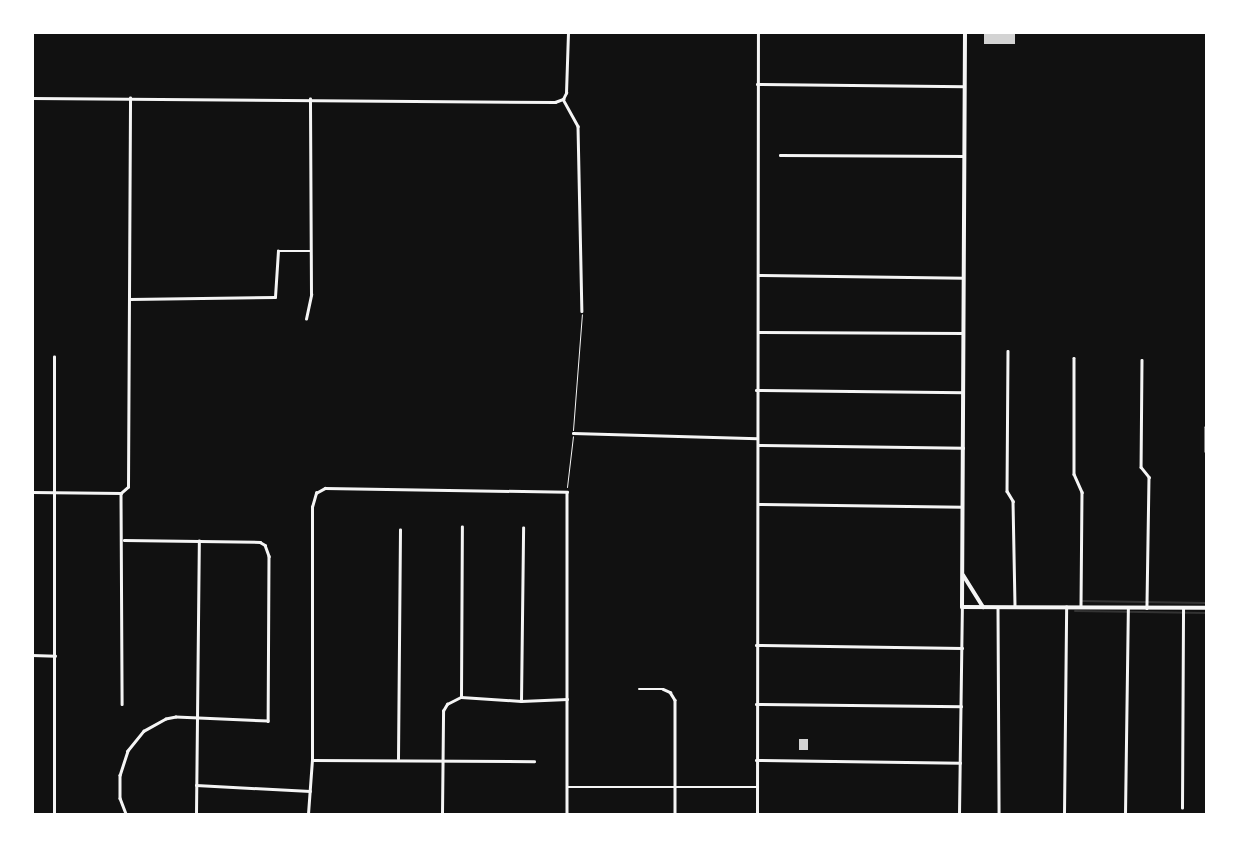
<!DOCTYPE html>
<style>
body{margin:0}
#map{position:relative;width:1239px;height:847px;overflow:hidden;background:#111;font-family:Mulish,sans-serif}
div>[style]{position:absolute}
.stream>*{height:2px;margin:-1px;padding:0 1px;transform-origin:1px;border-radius:1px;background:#333}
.building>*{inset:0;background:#d3d3d3}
.path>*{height:1px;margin:-0.5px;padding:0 0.5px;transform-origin:0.5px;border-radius:0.5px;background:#f5f5f5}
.minor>*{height:2.5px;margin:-1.25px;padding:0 1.25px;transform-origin:1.25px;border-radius:1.25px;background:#f5f5f5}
.tertiary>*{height:4px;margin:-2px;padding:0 2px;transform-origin:2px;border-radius:2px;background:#f5f5f5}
span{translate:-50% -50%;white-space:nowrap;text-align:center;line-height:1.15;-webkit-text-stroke:5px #fff;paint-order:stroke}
.frame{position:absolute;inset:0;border:34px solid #fff;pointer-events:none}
</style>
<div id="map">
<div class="stream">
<div style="left:1081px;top:601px;width:125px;rotate:0.9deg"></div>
<div style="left:1075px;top:611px;width:131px;rotate:0.9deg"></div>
</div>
<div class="building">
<div style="clip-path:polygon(984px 32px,1015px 32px,1015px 44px,984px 44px)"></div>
<div style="clip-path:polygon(799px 739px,808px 739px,808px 750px,799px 750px)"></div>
</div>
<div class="path">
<div style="left:573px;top:430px;width:116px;rotate:-85.6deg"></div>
<div style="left:567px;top:487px;width:51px;rotate:-83.3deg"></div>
</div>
<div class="minor">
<div style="left:757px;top:84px;width:207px;rotate:0.6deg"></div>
<div style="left:32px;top:98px;width:523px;rotate:0.44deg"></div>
<div style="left:555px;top:102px;width:9px;rotate:-21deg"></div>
<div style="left:563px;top:99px;width:7px;rotate:-63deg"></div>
<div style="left:566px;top:93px;width:61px;rotate:-88.1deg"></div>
<div style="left:563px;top:99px;width:31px;rotate:61deg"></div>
<div style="left:578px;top:126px;width:185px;rotate:88.8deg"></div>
<div style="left:780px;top:155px;width:184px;rotate:0.3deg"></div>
<div style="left:758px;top:275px;width:205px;rotate:0.8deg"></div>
<div style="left:130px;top:299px;width:145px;rotate:-0.8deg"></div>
<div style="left:275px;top:297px;width:46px;rotate:-86.3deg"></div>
<div style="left:278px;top:251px;width:33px"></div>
<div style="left:306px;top:319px;width:25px;rotate:-78deg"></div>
<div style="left:311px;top:295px;width:196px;rotate:-90.3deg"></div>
<div style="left:759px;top:332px;width:204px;rotate:0.3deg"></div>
<div style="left:1008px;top:351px;width:140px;rotate:90.4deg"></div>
<div style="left:1007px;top:491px;width:12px;rotate:59deg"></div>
<div style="left:1013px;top:501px;width:106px;rotate:88.9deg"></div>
<div style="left:1074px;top:358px;width:116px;rotate:90deg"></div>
<div style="left:1074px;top:474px;width:20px;rotate:66deg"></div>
<div style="left:1082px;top:492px;width:115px;rotate:90.5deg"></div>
<div style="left:1142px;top:360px;width:107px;rotate:90.5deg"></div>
<div style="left:1141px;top:467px;width:13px;rotate:51deg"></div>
<div style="left:1149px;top:477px;width:131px;rotate:90.9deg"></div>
<div style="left:756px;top:390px;width:207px;rotate:0.6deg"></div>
<div style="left:1206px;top:427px;width:24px;rotate:90deg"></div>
<div style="left:573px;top:433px;width:184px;rotate:1.6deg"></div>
<div style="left:758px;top:445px;width:205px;rotate:0.8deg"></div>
<div style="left:32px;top:492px;width:89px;rotate:0.6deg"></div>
<div style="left:121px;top:493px;width:9px;rotate:-41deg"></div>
<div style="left:128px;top:487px;width:389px;rotate:-89.7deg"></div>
<div style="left:121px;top:493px;width:211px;rotate:89.7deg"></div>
<div style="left:758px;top:504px;width:204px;rotate:0.8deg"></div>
<div style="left:124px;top:540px;width:136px;rotate:0.8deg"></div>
<div style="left:260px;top:542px;width:6px;rotate:31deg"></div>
<div style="left:265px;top:545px;width:12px;rotate:70deg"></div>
<div style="left:269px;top:556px;width:165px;rotate:90.3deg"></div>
<div style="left:268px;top:721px;width:92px;rotate:-177.5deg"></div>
<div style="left:176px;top:717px;width:10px;rotate:169deg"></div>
<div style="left:166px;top:719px;width:25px;rotate:151deg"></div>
<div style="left:144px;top:731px;width:26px;rotate:129deg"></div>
<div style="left:128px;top:751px;width:25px;rotate:108deg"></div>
<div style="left:120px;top:775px;width:23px;rotate:90deg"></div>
<div style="left:120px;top:798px;width:17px;rotate:69deg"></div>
<div style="left:998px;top:607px;width:207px;rotate:89.7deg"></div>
<div style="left:756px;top:645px;width:206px;rotate:0.8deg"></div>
<div style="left:32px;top:655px;width:23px;rotate:2deg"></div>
<div style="left:639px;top:689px;width:24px"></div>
<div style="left:663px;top:689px;width:8px;rotate:23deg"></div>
<div style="left:670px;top:692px;width:9px;rotate:58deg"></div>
<div style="left:675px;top:700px;width:114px;rotate:90deg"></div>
<div style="left:461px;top:697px;width:170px;rotate:-89.7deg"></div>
<div style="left:521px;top:701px;width:173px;rotate:-89.3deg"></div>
<div style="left:756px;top:704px;width:205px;rotate:0.6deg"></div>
<div style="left:398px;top:759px;width:229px;rotate:-89.5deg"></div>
<div style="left:312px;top:760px;width:222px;rotate:0.3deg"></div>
<div style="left:756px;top:760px;width:204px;rotate:0.8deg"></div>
<div style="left:196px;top:785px;width:114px;rotate:3deg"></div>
<div style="left:567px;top:787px;width:190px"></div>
<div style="left:1182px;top:808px;width:200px;rotate:-89.7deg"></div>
<div style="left:54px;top:814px;width:457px;rotate:-90deg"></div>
<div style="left:196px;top:814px;width:273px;rotate:-89.4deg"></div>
<div style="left:308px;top:814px;width:54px;rotate:-85.8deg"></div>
<div style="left:312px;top:760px;width:253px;rotate:-90deg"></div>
<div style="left:312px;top:507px;width:15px;rotate:-74deg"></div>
<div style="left:316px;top:493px;width:10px;rotate:-29deg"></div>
<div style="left:325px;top:488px;width:242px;rotate:0.9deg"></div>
<div style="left:567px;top:492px;width:322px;rotate:90deg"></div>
<div style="left:349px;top:814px;width:95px"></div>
<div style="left:442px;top:814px;width:103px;rotate:-89.4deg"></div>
<div style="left:443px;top:711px;width:8px;rotate:-60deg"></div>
<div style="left:447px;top:704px;width:16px;rotate:-27deg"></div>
<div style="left:461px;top:697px;width:60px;rotate:3.8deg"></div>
<div style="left:521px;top:701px;width:46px;rotate:-2.5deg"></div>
<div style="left:757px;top:814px;width:782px;rotate:-89.93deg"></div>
<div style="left:959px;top:814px;width:207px;rotate:-89.2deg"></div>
<div style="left:1064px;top:814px;width:207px;rotate:-89.4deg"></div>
<div style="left:1125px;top:814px;width:206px;rotate:-89.2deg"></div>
</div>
<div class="tertiary">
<div style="left:965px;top:32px;width:575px;rotate:90.3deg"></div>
<div style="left:962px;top:607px;width:244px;rotate:0.2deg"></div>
<div style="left:963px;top:575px;width:38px;rotate:58deg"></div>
</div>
<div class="frame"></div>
</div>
